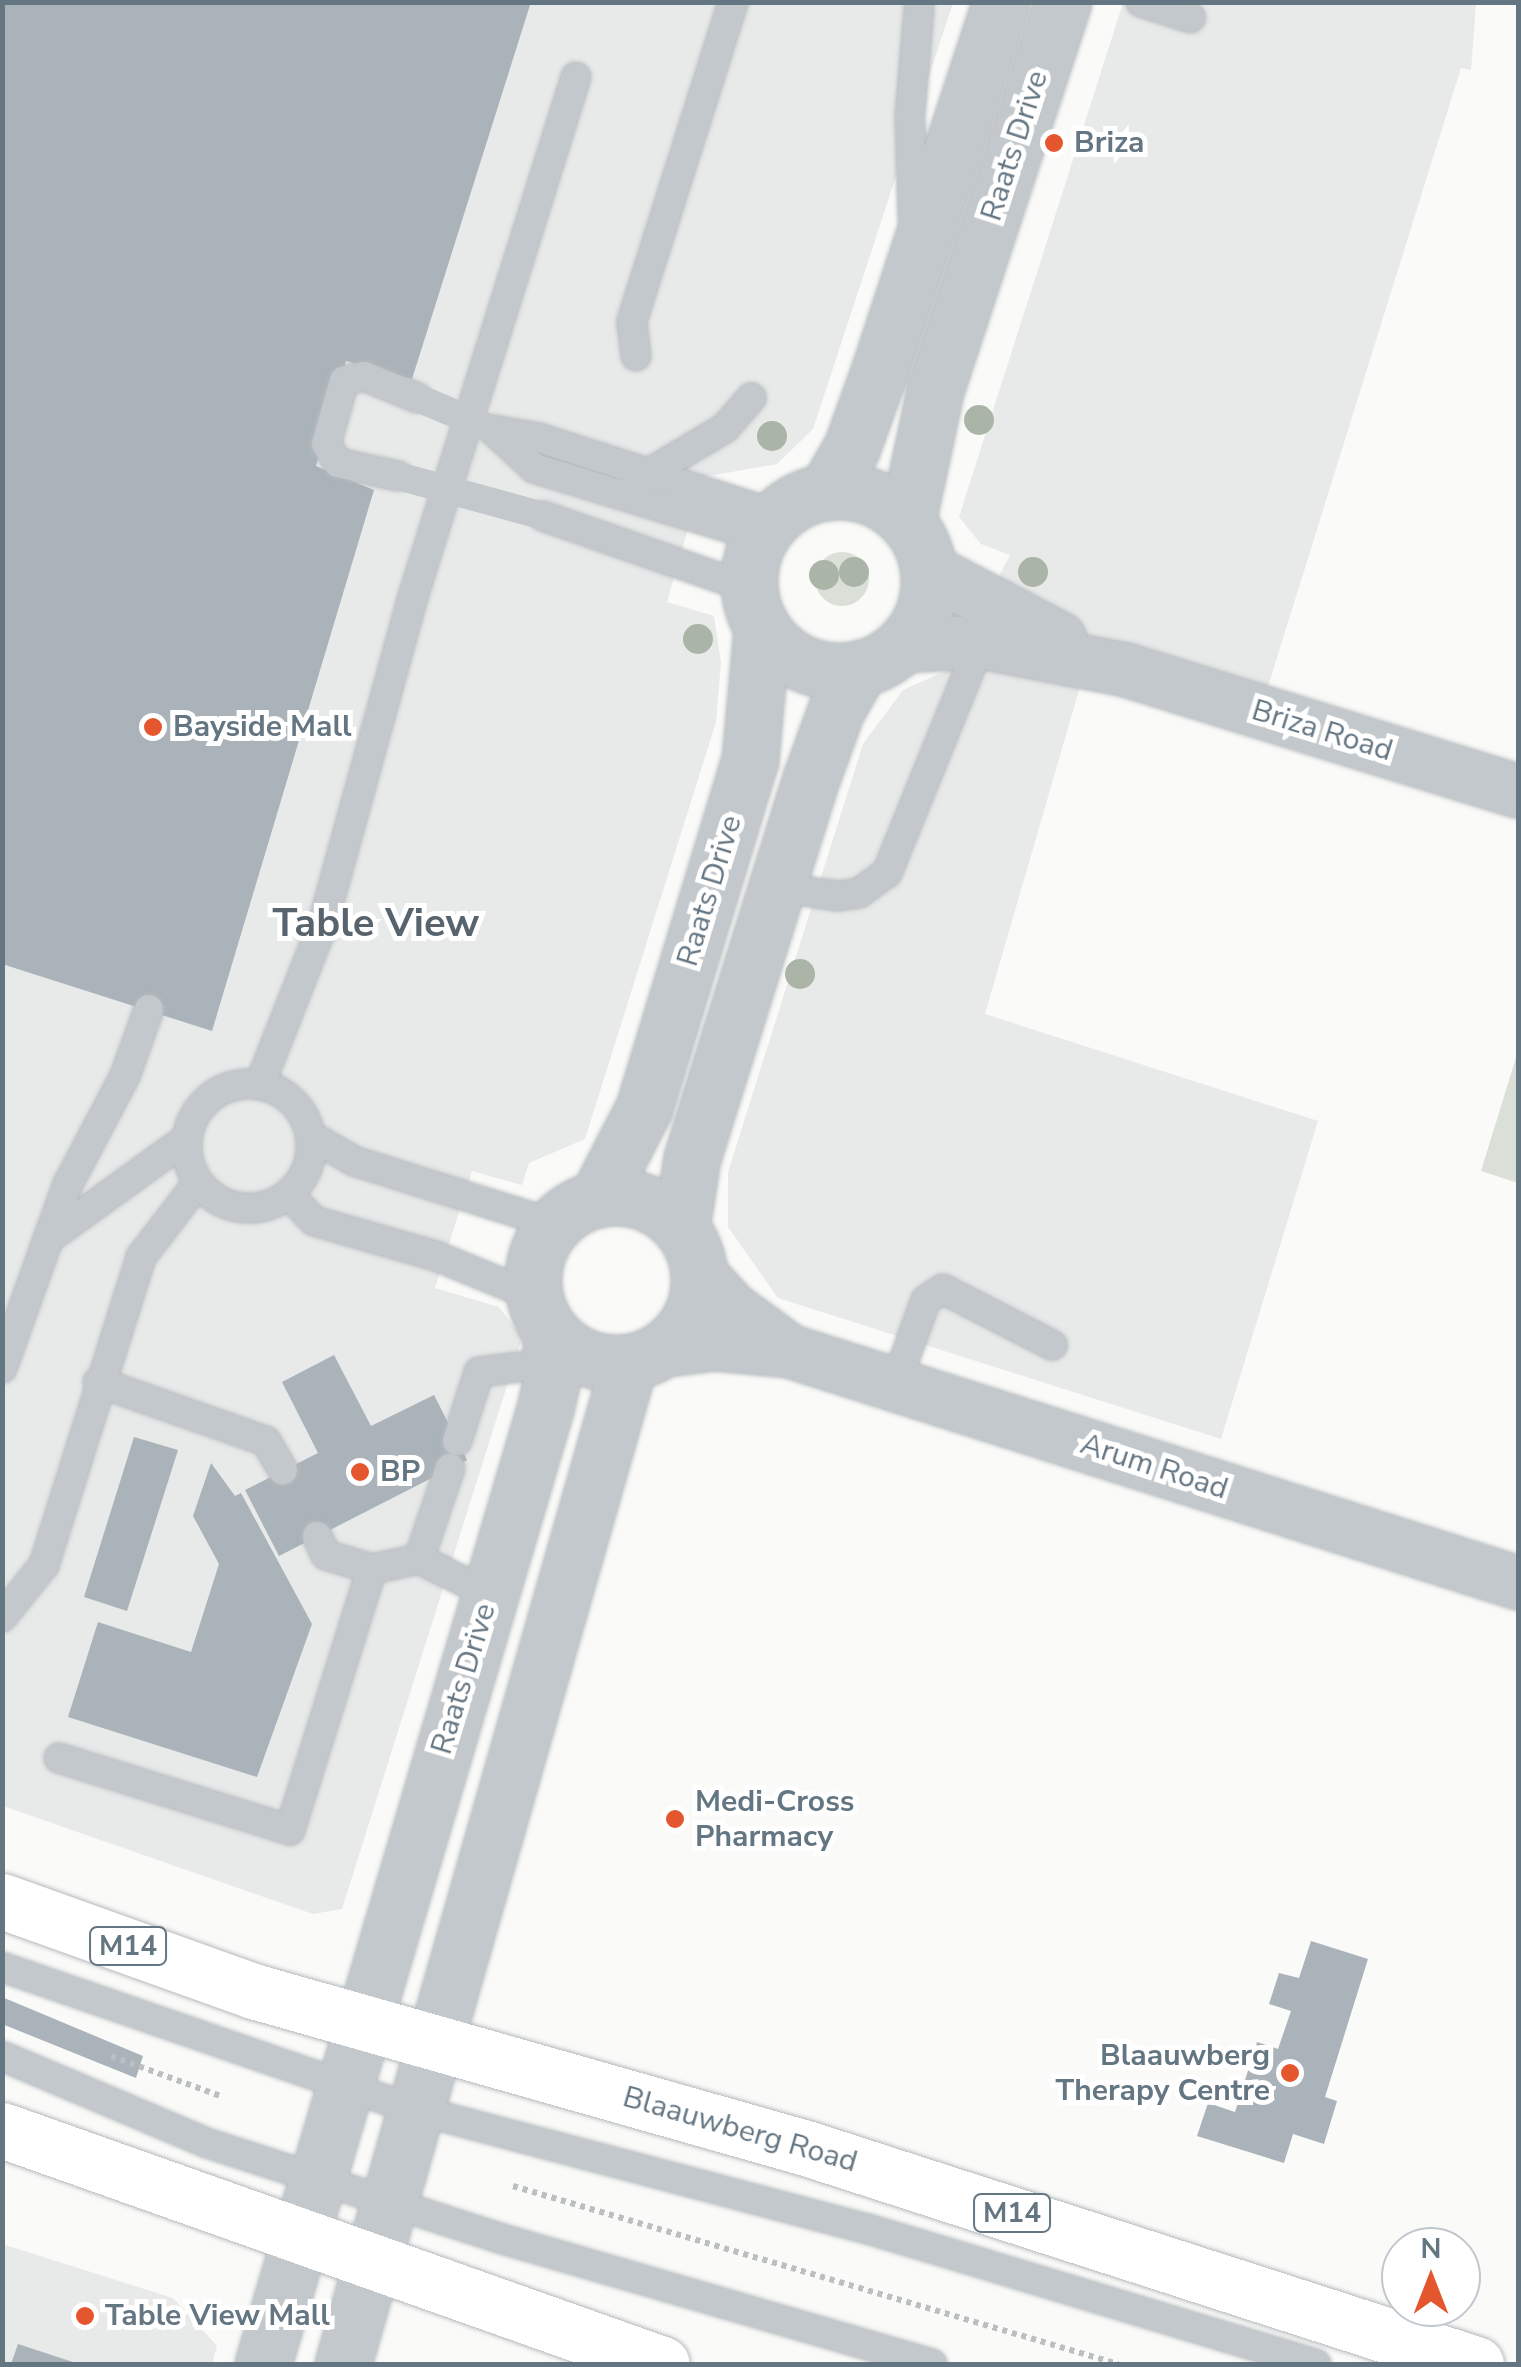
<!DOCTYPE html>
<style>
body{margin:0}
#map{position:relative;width:1521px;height:2367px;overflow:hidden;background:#fafaf8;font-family:"Nunito Sans",sans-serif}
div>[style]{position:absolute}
.built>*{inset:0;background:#e8e9e9}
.green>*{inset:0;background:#dadfd7}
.round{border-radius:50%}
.building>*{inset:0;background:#aab3b9}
.path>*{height:6px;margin-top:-3px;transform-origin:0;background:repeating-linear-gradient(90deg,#bbbfc2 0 5px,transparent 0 10px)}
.roads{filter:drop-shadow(0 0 2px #b5babe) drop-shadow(0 0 2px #b5babe)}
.service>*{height:28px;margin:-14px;padding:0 14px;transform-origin:14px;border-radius:14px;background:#c3c8cc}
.service>.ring{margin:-14px;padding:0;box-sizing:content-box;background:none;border:28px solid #c3c8cc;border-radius:50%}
.minor>*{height:52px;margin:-26px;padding:0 26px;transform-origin:26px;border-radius:26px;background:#c3c8cc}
.tertiary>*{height:55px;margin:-27.5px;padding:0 27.5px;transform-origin:27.5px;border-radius:27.5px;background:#c3c8cc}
.tertiary>.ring{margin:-27.5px;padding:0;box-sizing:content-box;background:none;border:55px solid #c3c8cc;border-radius:50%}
.primary>*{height:55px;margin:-27.5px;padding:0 27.5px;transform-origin:27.5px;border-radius:27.5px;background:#fff}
.service-bridge>*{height:28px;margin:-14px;padding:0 14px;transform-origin:14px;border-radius:14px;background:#c3c8cc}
.trees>*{width:30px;height:30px;margin:-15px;border-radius:50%;background:#aab4a7}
.dots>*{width:28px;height:28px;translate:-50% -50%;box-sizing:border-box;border:5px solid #fff;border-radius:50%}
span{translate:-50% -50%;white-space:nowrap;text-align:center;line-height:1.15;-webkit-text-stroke:10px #fff;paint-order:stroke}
.shield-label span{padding:2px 8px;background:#fff;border:2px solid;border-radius:8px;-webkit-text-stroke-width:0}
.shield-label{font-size:28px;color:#657683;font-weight:700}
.poi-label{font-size:30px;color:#657683;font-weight:700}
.left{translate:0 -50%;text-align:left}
.right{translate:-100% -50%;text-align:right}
.street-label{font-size:30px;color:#657683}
.district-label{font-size:40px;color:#57646e;font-weight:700}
.frame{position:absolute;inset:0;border:5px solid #657683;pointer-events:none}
.north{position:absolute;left:1381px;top:2227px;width:100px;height:100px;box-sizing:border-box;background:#fff;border:2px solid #c1c8cd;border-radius:50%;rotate:0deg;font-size:28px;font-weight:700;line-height:40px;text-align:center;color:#657683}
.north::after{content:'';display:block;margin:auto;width:35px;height:45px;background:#e4572e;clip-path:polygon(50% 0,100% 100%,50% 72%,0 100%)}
</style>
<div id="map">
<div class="built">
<div style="clip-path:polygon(2px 3px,953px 3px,813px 429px,777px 464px,703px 477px,667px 602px,714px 616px,721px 662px,716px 722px,585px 1139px,529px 1163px,522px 1185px,472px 1171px,435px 1288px,499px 1307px,522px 1338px,342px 1909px,313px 1914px,3px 1806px)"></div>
<div style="clip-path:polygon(1123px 3px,1476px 3px,1471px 70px,1461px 68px,1260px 712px,1088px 659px,985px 1014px,1318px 1121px,1221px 1439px,778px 1298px,728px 1227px,728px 1172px,863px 744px,903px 690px,950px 669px,1010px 555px,981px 544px,959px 517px)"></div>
<div style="clip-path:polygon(2px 2244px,173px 2298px,217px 2346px,212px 2364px,3px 2364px)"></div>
</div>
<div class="green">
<div class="round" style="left:815px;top:552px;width:54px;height:54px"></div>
<div style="clip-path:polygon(1518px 1051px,1518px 1183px,1481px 1171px)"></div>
</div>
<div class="building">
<div style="clip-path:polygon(2px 2px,531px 2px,412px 379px,346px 361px,316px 466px,374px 490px,212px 1031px,2px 964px)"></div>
<div style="clip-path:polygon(334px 1355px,371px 1426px,434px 1395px,467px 1460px,279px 1556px,245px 1490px,318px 1453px,282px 1382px)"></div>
<div style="clip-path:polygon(134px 1437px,178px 1450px,127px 1611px,84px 1597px)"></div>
<div style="clip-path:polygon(211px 1463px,235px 1496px,241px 1493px,312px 1624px,257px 1777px,68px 1717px,98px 1622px,191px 1652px,219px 1564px,193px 1516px)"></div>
<div style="clip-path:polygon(1311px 1941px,1368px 1959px,1325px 2097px,1337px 2101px,1324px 2144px,1293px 2134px,1284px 2163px,1197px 2136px,1208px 2103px,1235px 2112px,1257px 2042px,1278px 2049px,1291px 2011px,1269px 2004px,1279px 1973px,1299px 1978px)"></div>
<div style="clip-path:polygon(2px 1997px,143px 2056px,136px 2078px,2px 2024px)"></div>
<div style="clip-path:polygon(18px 2344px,79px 2364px,11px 2364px)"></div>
</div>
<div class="path">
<div style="left:111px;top:2056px;width:119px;rotate:20.1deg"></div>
<div style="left:513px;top:2186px;width:631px;rotate:16.39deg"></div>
</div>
<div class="roads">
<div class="service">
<div style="left:1141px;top:2px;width:52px;rotate:17.7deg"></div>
<div style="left:913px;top:219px;width:103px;rotate:-91.7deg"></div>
<div style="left:910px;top:116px;width:108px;rotate:-85.2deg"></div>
<div style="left:636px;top:356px;width:35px;rotate:-97deg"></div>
<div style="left:632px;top:321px;width:335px;rotate:-72.4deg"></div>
<div style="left:493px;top:430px;width:47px;rotate:9.9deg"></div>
<div style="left:539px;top:438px;width:251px;rotate:17.9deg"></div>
<div style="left:493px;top:430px;width:56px;rotate:42.8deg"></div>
<div style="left:534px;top:468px;width:236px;rotate:17deg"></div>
<div style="left:398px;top:476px;width:61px;rotate:-167.8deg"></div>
<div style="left:338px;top:463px;width:22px;rotate:-122deg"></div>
<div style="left:326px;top:444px;width:66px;rotate:-74.1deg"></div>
<div style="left:344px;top:381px;width:21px;rotate:-14deg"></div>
<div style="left:364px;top:376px;width:58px;rotate:22.2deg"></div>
<div style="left:636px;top:481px;width:104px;rotate:-30.8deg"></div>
<div style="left:725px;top:428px;width:40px;rotate:-49deg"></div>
<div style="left:543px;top:516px;width:218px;rotate:19.3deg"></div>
<div style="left:776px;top:887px;width:63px;rotate:8.3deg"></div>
<div style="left:838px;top:896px;width:21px;rotate:-8deg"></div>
<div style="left:859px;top:893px;width:34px;rotate:-36deg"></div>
<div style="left:887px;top:873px;width:249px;rotate:-67.9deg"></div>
<div class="ring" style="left:187px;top:1084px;width:96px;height:96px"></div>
<div style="left:260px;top:1084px;width:169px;rotate:-68.5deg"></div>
<div style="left:322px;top:927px;width:339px;rotate:-74.6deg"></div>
<div style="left:412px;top:600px;width:548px;rotate:-72.59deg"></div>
<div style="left:311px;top:1136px;width:50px;rotate:30.2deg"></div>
<div style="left:354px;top:1161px;width:210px;rotate:17.5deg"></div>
<div style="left:288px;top:1194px;width:37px;rotate:46deg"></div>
<div style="left:314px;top:1221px;width:127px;rotate:16deg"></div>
<div style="left:436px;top:1256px;width:105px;rotate:22.4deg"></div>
<div style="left:48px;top:1239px;width:170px;rotate:-35.9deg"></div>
<div style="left:2px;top:1368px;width:195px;rotate:-70.3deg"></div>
<div style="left:68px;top:1184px;width:122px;rotate:-62.2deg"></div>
<div style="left:125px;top:1076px;width:71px;rotate:-70.3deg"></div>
<div style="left:98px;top:1382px;width:178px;rotate:19.4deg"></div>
<div style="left:266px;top:1441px;width:34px;rotate:60deg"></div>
<div style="left:895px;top:1385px;width:90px;rotate:-70deg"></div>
<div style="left:926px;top:1300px;width:20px;rotate:-33deg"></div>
<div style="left:943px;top:1289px;width:123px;rotate:27.2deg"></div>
<div style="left:457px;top:1441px;width:72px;rotate:-72.3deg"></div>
<div style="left:479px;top:1372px;width:74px;rotate:-7deg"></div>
<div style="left:317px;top:1536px;width:21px;rotate:65deg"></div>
<div style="left:326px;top:1555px;width:48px;rotate:16.9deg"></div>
<div style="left:419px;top:1559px;width:96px;rotate:-71.2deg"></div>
<div style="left:2px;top:1617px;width:67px;rotate:-51.1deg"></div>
<div style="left:44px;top:1565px;width:323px;rotate:-72.5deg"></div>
<div style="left:141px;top:1257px;width:92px;rotate:-52.5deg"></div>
<div style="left:59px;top:1758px;width:242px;rotate:17.3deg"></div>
<div style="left:290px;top:1830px;width:274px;rotate:-72.6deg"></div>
<div style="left:372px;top:1569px;width:48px;rotate:-12deg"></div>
<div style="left:419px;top:1559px;width:78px;rotate:26.6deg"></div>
<div style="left:2px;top:1967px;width:435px;rotate:19.1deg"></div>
<div style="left:413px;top:2109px;width:471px;rotate:14.8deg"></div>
<div style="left:868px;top:2229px;width:468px;rotate:16.8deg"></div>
<div style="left:2px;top:2056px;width:223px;rotate:23deg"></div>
<div style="left:207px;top:2143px;width:307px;rotate:18deg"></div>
<div style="left:499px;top:2238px;width:451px;rotate:16.2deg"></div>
</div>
<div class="minor">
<div style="left:929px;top:570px;width:148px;rotate:27.8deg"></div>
<div style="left:901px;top:646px;width:80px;rotate:-2.9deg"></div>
<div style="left:981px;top:642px;width:148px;rotate:10.9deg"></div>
<div style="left:1126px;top:670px;width:410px;rotate:17.2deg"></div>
<div style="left:700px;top:1274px;width:47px;rotate:47.6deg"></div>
<div style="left:732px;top:1309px;width:69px;rotate:36.2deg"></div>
<div style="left:660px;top:1351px;width:55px;rotate:-7.3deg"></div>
<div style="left:715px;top:1344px;width:74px;rotate:5.4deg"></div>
<div style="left:789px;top:1351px;width:765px;rotate:17.65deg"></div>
</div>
<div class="tertiary">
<div class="ring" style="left:749px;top:491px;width:125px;height:125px"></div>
<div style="left:826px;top:492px;width:52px;rotate:-60deg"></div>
<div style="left:852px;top:447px;width:80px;rotate:-70.2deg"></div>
<div style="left:879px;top:372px;width:390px;rotate:-71.8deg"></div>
<div style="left:907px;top:522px;width:134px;rotate:-77.9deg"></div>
<div style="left:935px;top:391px;width:410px;rotate:-71.8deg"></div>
<div class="ring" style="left:533px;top:1197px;width:111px;height:111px"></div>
<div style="left:597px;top:1199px;width:102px;rotate:-62.7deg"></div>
<div style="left:644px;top:1108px;width:364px;rotate:-73.1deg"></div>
<div style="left:750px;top:760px;width:133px;rotate:-84.8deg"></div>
<div style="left:681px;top:1228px;width:71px;rotate:-81.1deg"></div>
<div style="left:692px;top:1158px;width:400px;rotate:-72.6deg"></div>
<div style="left:812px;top:776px;width:70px;rotate:-70deg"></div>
<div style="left:836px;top:710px;width:48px;rotate:-60.3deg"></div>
<div style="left:263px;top:2364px;width:996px;rotate:-73.55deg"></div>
<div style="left:545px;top:1409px;width:37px;rotate:-77deg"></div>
<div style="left:553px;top:1373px;width:41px;rotate:-94.2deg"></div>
<div style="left:343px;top:2364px;width:1041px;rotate:-74.05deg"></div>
</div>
<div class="primary">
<div style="left:2px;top:1901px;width:267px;rotate:19.7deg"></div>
<div style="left:253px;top:1991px;width:575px;rotate:15.85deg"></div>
<div style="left:806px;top:2148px;width:704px;rotate:17.87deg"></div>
<div style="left:2px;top:2130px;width:700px;rotate:19.52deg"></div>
</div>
</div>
<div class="service-bridge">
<div style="left:418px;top:398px;width:82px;rotate:23.1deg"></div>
<div style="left:398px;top:476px;width:150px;rotate:15.4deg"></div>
</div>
<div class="trees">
<div style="left:979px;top:420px"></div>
<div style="left:772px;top:436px"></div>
<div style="left:854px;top:572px"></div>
<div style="left:1033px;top:572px"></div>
<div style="left:824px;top:575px"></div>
<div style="left:698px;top:639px"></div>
<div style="left:800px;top:974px"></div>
</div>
<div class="dots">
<div style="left:1054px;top:143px;background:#e4572e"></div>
<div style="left:153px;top:727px;background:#e4572e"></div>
<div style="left:360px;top:1472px;background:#e4572e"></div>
<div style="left:675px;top:1819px;background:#e4572e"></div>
<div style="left:1290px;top:2073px;background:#e4572e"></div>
<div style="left:85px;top:2316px;background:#e4572e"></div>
</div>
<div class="shield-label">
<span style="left:128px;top:1946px">M14</span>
<span style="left:1012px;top:2213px">M14</span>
</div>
<div class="poi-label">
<span class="left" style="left:1074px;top:143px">Briza</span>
<span class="left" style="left:173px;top:727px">Bayside Mall</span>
<span class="left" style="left:380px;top:1472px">BP</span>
<span class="left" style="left:695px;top:1819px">Medi-Cross<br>Pharmacy</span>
<span class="right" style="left:1270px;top:2073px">Blaauwberg<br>Therapy Centre</span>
<span class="left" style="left:105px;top:2316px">Table View Mall</span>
</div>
<div class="street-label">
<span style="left:1015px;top:146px;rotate:-72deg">Raats Drive</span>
<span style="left:1322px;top:731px;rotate:17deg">Briza Road</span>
<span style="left:710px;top:891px;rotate:-73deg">Raats Drive</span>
<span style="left:1154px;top:1467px;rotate:18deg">Arum Road</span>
<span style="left:464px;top:1679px;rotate:-73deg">Raats Drive</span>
<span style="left:740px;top:2130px;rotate:16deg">Blaauwberg Road</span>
</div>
<div class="district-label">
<span style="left:376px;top:923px">Table View</span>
</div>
<div class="frame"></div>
<div class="north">N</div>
</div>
